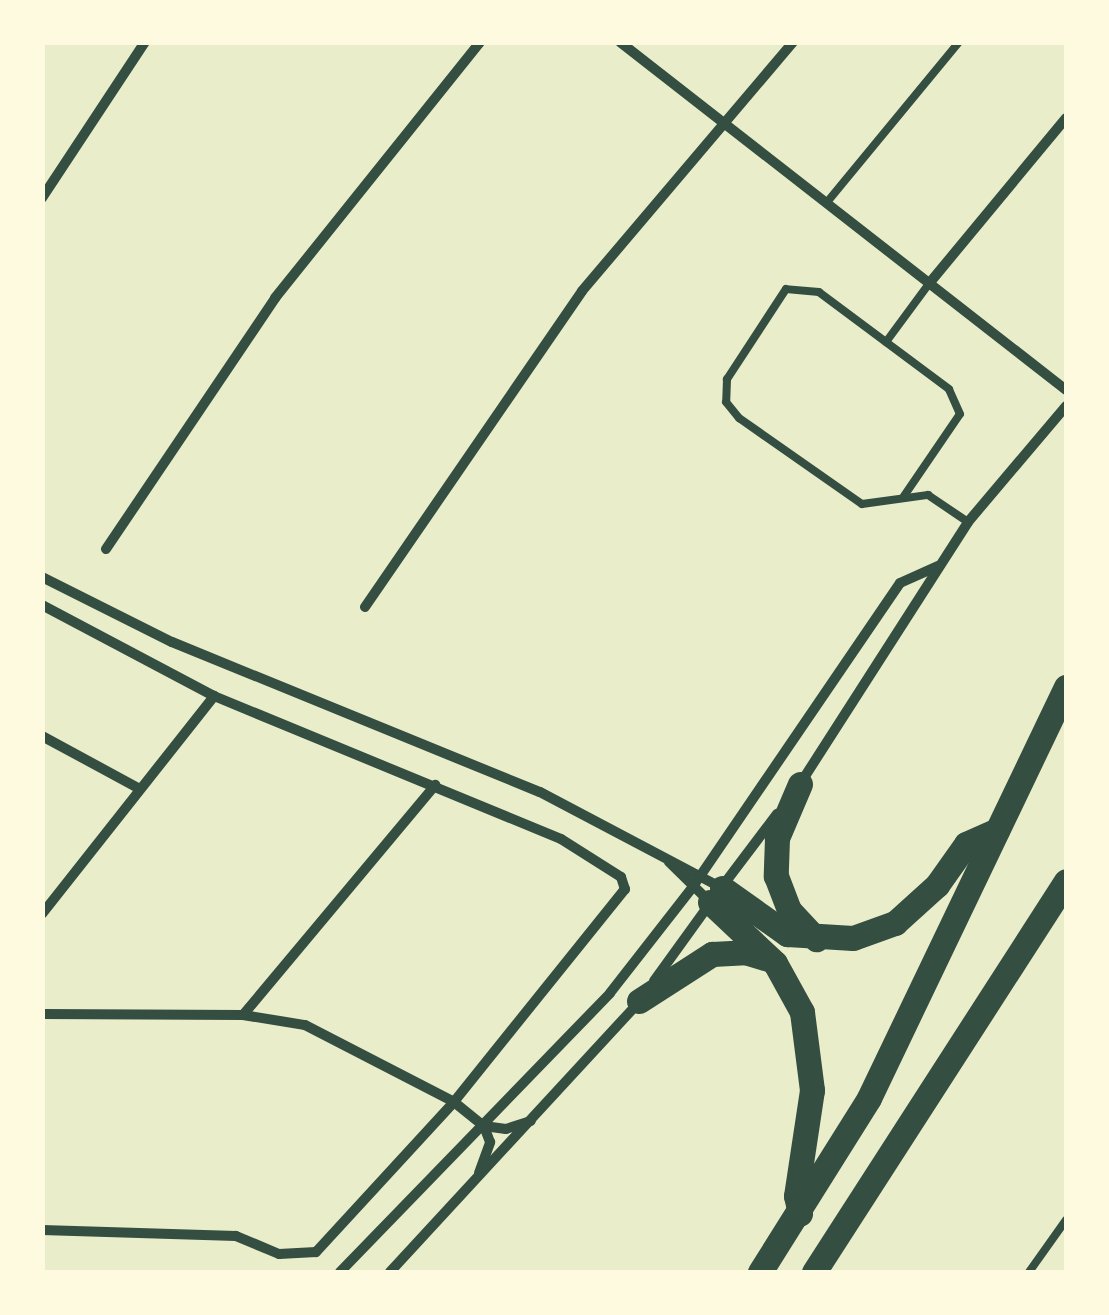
<!DOCTYPE html>
<style>
body{margin:0}
#map{position:relative;width:1109px;height:1315px;overflow:hidden;background:#e9edc9;font-family:Arial,sans-serif}
div>[style]{position:absolute}
.service>*{height:8px;margin:-4px;padding:0 4px;transform-origin:4px;border-radius:4px;background:#344e41}
.minor>*{height:10px;margin:-5px;padding:0 5px;transform-origin:5px;border-radius:5px;background:#344e41}
.trunk>*{height:25px;margin:-12.5px;padding:0 12.5px;transform-origin:12.5px;border-radius:12.5px;background:#344e41}
span{translate:-50% -50%;white-space:nowrap;text-align:center;line-height:1.15;-webkit-text-stroke:8px #fefae0;paint-order:stroke}
.frame{position:absolute;inset:0;border:45px solid #fefae0;pointer-events:none}
</style>
<div id="map">
<div class="service">
<div style="left:828px;top:201px;width:206px;rotate:-50.5deg"></div>
<div style="left:886px;top:342px;width:76px;rotate:-53.6deg"></div>
<div style="left:904px;top:496px;width:99px;rotate:-55.7deg"></div>
<div style="left:960px;top:414px;width:27px;rotate:-114deg"></div>
<div style="left:949px;top:389px;width:162px;rotate:-143.3deg"></div>
<div style="left:819px;top:292px;width:33px;rotate:-175deg"></div>
<div style="left:786px;top:289px;width:108px;rotate:123.2deg"></div>
<div style="left:727px;top:379px;width:23px;rotate:92deg"></div>
<div style="left:726px;top:402px;width:21px;rotate:51deg"></div>
<div style="left:739px;top:418px;width:150px;rotate:35deg"></div>
<div style="left:862px;top:504px;width:67px;rotate:-7.8deg"></div>
<div style="left:928px;top:495px;width:48px;rotate:34deg"></div>
<div style="left:1029px;top:1272px;width:64px;rotate:-54.6deg"></div>
</div>
<div class="minor">
<div style="left:620px;top:42px;width:566px;rotate:37.96deg"></div>
<div style="left:42px;top:198px;width:187px;rotate:-56.6deg"></div>
<div style="left:932px;top:280px;width:210px;rotate:-50.4deg"></div>
<div style="left:106px;top:549px;width:303px;rotate:-56deg"></div>
<div style="left:275px;top:298px;width:328px;rotate:-51.3deg"></div>
<div style="left:42px;top:577px;width:145px;rotate:26.6deg"></div>
<div style="left:172px;top:642px;width:397px;rotate:22.2deg"></div>
<div style="left:540px;top:792px;width:206px;rotate:27.8deg"></div>
<div style="left:42px;top:605px;width:195px;rotate:27.9deg"></div>
<div style="left:214px;top:696px;width:375px;rotate:22.4deg"></div>
<div style="left:561px;top:839px;width:71px;rotate:32.3deg"></div>
<div style="left:621px;top:877px;width:13px;rotate:72deg"></div>
<div style="left:625px;top:889px;width:273px;rotate:128.8deg"></div>
<div style="left:454px;top:1102px;width:204px;rotate:132.6deg"></div>
<div style="left:316px;top:1252px;width:37px;rotate:177deg"></div>
<div style="left:279px;top:1254px;width:47px;rotate:-157.3deg"></div>
<div style="left:236px;top:1236px;width:194px;rotate:-178.2deg"></div>
<div style="left:365px;top:607px;width:383px;rotate:-55.5deg"></div>
<div style="left:582px;top:291px;width:326px;rotate:-49.7deg"></div>
<div style="left:42px;top:736px;width:111px;rotate:28.4deg"></div>
<div style="left:800px;top:784px;width:311px;rotate:-57.3deg"></div>
<div style="left:968px;top:522px;width:152px;rotate:-49.8deg"></div>
<div style="left:669px;top:862px;width:57px;rotate:44.3deg"></div>
<div style="left:721px;top:888px;width:93px;rotate:-52.9deg"></div>
<div style="left:42px;top:914px;width:278px;rotate:-51.7deg"></div>
<div style="left:654px;top:981px;width:97px;rotate:-54.2deg"></div>
<div style="left:42px;top:1014px;width:201px;rotate:0.3deg"></div>
<div style="left:243px;top:1015px;width:63px;rotate:9.2deg"></div>
<div style="left:305px;top:1025px;width:168px;rotate:27.3deg"></div>
<div style="left:454px;top:1102px;width:38px;rotate:39deg"></div>
<div style="left:243px;top:1015px;width:300px;rotate:-50.1deg"></div>
<div style="left:484px;top:1126px;width:22px;rotate:8deg"></div>
<div style="left:506px;top:1129px;width:26px;rotate:-18deg"></div>
<div style="left:479px;top:1173px;width:33px;rotate:-70deg"></div>
<div style="left:490px;top:1142px;width:17px;rotate:-111deg"></div>
<div style="left:340px;top:1272px;width:388px;rotate:-45.9deg"></div>
<div style="left:610px;top:993px;width:133px;rotate:-52deg"></div>
<div style="left:692px;top:888px;width:369px;rotate:-55.7deg"></div>
<div style="left:900px;top:583px;width:42px;rotate:-24.1deg"></div>
<div style="left:390px;top:1272px;width:366px;rotate:-47.3deg"></div>
</div>
<div class="trunk">
<div style="left:800px;top:784px;width:59px;rotate:113.1deg"></div>
<div style="left:777px;top:838px;width:38px;rotate:92deg"></div>
<div style="left:776px;top:876px;width:36px;rotate:69deg"></div>
<div style="left:789px;top:910px;width:40px;rotate:47deg"></div>
<div style="left:722px;top:888px;width:80px;rotate:35.3deg"></div>
<div style="left:787px;top:934px;width:66px;rotate:3.5deg"></div>
<div style="left:853px;top:938px;width:45px;rotate:-19.7deg"></div>
<div style="left:895px;top:923px;width:57px;rotate:-42.1deg"></div>
<div style="left:937px;top:885px;width:50px;rotate:-54.7deg"></div>
<div style="left:966px;top:844px;width:34px;rotate:-24deg"></div>
<div style="left:710px;top:902px;width:89px;rotate:43.2deg"></div>
<div style="left:775px;top:963px;width:56px;rotate:61.1deg"></div>
<div style="left:802px;top:1012px;width:79px;rotate:82.7deg"></div>
<div style="left:812px;top:1090px;width:107px;rotate:98.6deg"></div>
<div style="left:796px;top:1196px;width:18px;rotate:77deg"></div>
<div style="left:639px;top:1001px;width:87px;rotate:-32.8deg"></div>
<div style="left:712px;top:954px;width:33px;rotate:-3deg"></div>
<div style="left:745px;top:952px;width:27px;rotate:17deg"></div>
<div style="left:760px;top:1272px;width:205px;rotate:-57.9deg"></div>
<div style="left:869px;top:1098px;width:456px;rotate:-64.4deg"></div>
<div style="left:814px;top:1272px;width:465px;rotate:-57.2deg"></div>
</div>
<div class="frame"></div>
</div>
